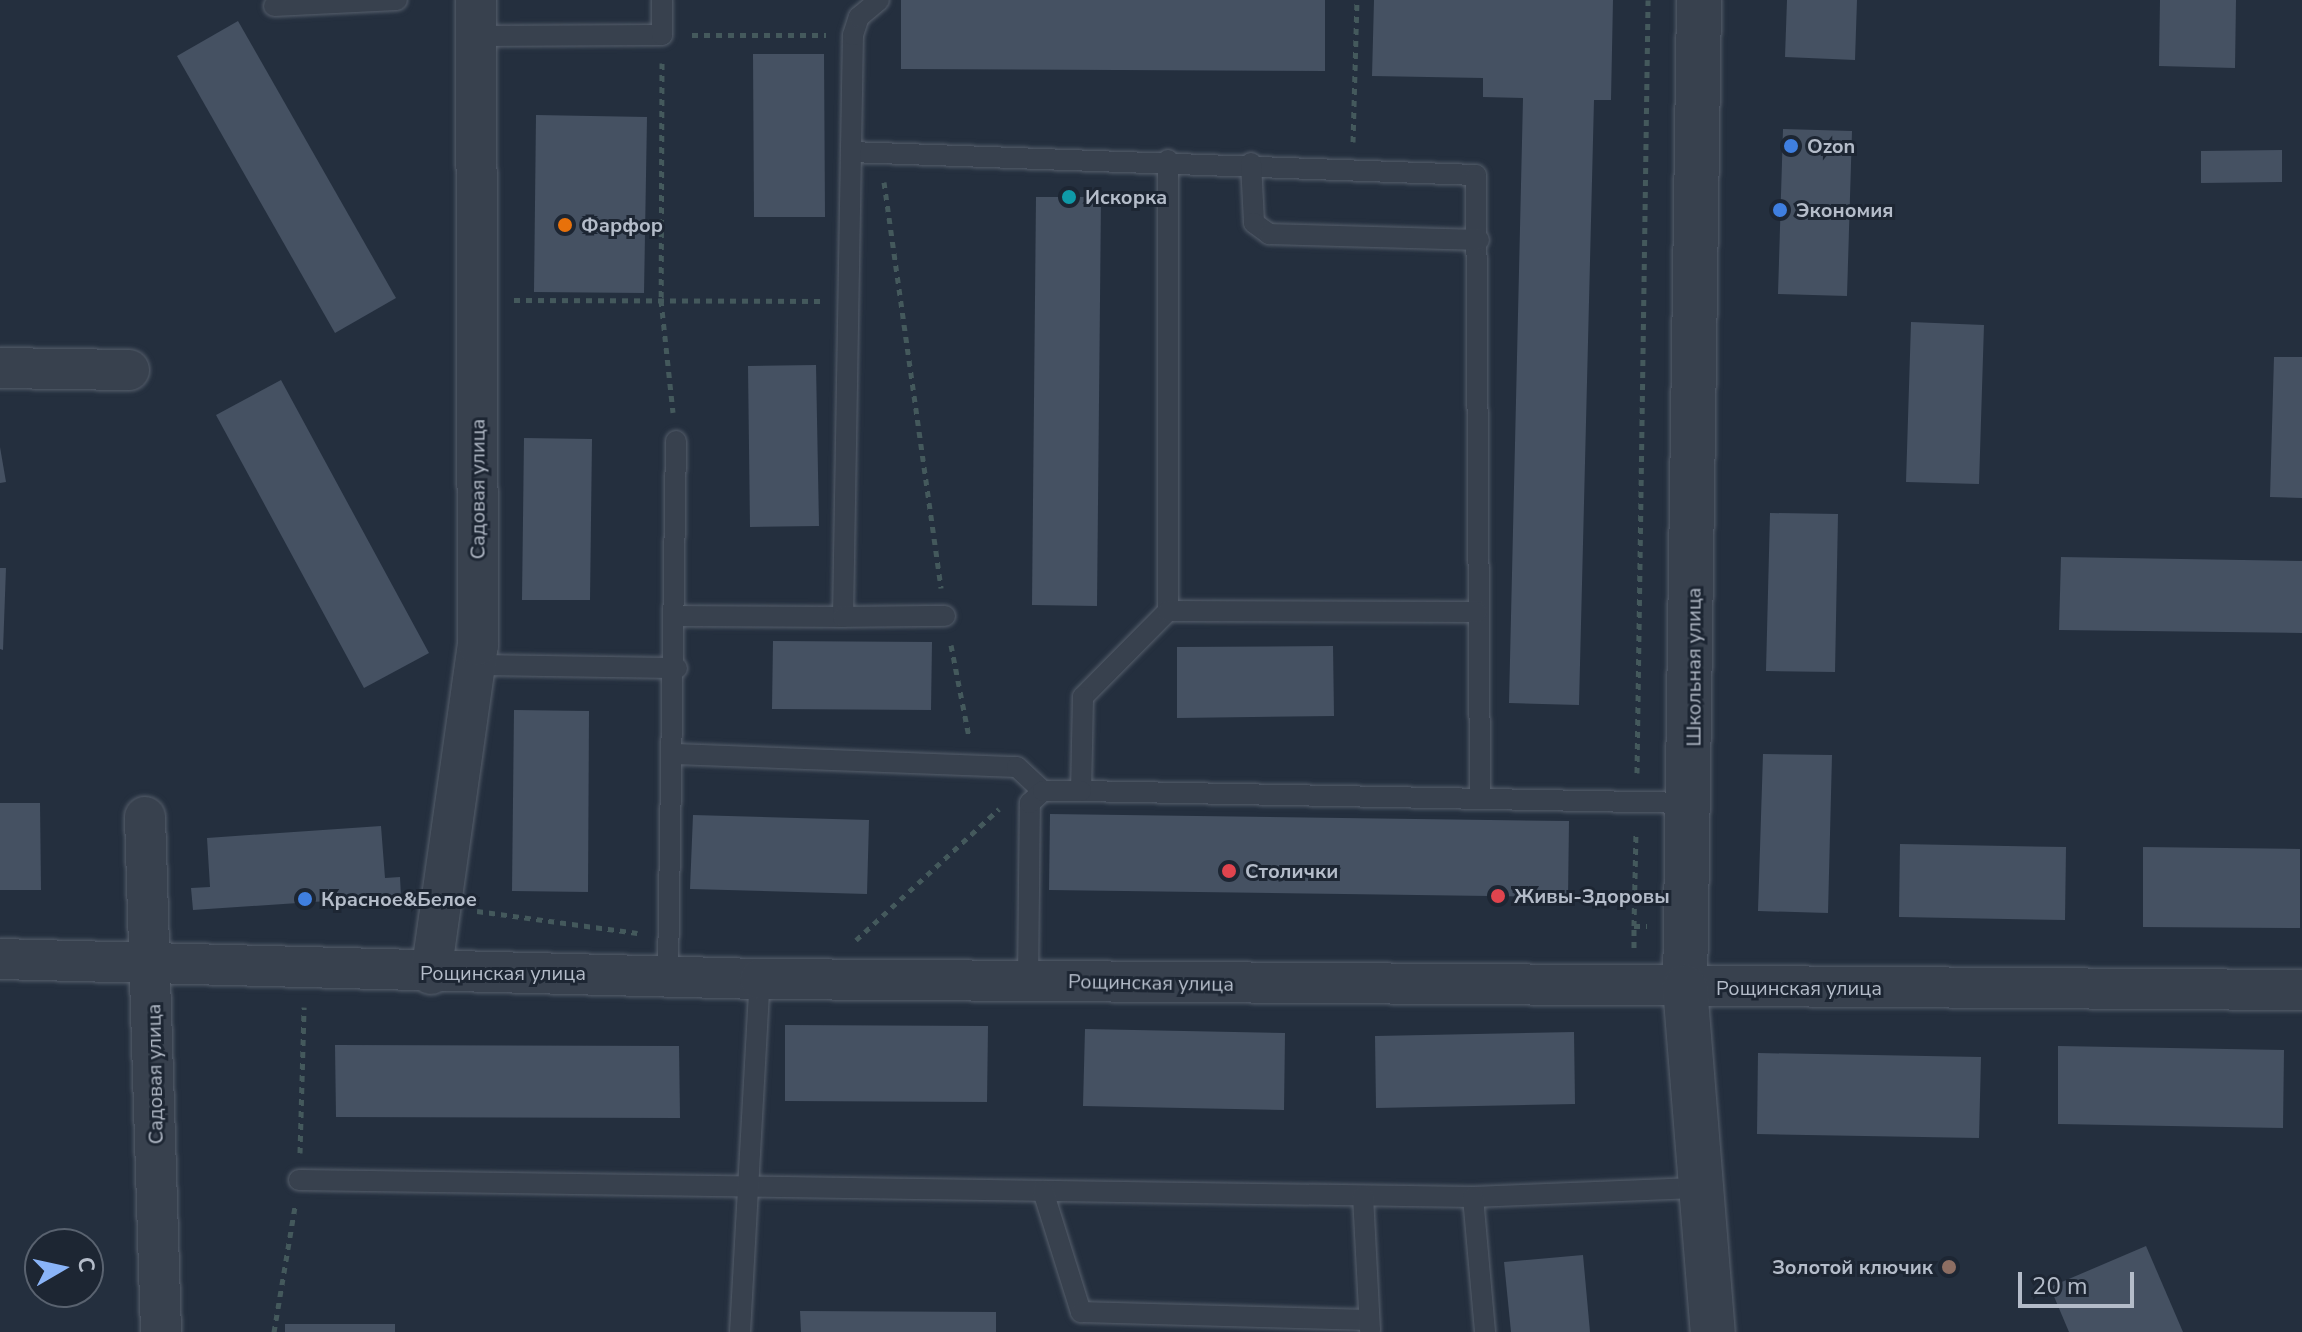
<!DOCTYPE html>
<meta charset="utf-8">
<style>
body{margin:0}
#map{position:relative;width:2302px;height:1332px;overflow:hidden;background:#242f3e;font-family:"Nunito Sans",sans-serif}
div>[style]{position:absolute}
.building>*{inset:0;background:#455162}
.path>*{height:5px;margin-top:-2.5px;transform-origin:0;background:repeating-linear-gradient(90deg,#44595c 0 6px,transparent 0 12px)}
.roads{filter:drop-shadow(0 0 2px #565f6c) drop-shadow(0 0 2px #565f6c)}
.service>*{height:20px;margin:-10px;padding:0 10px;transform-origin:10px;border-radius:10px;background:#38414e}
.minor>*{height:40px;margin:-20px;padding:0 20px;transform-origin:20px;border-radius:20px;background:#38414e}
.tertiary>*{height:44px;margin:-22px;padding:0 22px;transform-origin:22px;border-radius:22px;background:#38414e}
.dots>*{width:22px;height:22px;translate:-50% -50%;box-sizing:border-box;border:4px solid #1d2633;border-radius:50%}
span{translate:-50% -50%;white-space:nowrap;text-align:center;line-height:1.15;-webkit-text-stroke:6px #1d2633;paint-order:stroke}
.poi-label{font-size:20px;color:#b4bcc9;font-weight:700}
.left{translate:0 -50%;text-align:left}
.right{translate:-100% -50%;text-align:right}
.street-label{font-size:20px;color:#b4bcc9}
.north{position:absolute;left:24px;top:1228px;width:80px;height:80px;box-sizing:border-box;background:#1d2633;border:2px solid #59626f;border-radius:50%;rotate:81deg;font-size:22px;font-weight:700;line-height:32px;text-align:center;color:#b4bcc9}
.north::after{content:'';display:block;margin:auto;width:28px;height:36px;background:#8ab4f8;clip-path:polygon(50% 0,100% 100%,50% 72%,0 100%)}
.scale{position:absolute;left:2018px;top:1272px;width:116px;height:36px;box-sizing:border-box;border:4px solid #b4bcc9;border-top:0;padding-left:10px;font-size:24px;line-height:28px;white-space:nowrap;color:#b4bcc9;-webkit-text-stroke:6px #1d2633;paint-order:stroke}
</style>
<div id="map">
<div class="building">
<div style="clip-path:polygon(901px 0,1325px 0,1325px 71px,901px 69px)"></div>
<div style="clip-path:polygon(1374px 0,1613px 0,1611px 100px,1594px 100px,1579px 705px,1509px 703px,1523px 98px,1483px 97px,1483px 78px,1372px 76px)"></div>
<div style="clip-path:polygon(1787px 0,1857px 0,1855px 60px,1785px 57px)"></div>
<div style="clip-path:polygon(2160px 0,2236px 0,2235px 68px,2159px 66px)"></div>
<div style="clip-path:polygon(238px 21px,396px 298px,335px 333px,177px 56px)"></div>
<div style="clip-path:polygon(753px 54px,824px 54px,825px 217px,754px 217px)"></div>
<div style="clip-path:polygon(536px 115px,647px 117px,644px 293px,534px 292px)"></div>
<div style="clip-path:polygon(1783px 129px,1852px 131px,1847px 296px,1778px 294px)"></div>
<div style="clip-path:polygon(2282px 150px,2282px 182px,2201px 183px,2201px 151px)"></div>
<div style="clip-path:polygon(1036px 197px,1101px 197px,1097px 606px,1032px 605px)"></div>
<div style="clip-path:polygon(1911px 322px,1984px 325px,1979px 484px,1906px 482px)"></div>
<div style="clip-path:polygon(2274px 357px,2302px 357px,2302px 498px,2270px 497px)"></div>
<div style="clip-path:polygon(816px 365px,819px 526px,750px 527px,748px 366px)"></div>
<div style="clip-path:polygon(281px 380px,429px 653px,364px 688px,216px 415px)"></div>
<div style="clip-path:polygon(524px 438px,592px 439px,590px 600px,522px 600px)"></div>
<div style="clip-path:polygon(0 447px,6px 482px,0 483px)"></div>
<div style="clip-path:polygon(1770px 513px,1838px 514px,1835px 672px,1766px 671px)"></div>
<div style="clip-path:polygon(2061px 557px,2302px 561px,2302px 633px,2059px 630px)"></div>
<div style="clip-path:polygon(0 568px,6px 568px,3px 650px,0 649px)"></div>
<div style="clip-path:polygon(773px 641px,932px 642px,931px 710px,772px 709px)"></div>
<div style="clip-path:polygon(1333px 646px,1334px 716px,1177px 718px,1177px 647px)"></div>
<div style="clip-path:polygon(514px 710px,589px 711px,588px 892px,512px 891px)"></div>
<div style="clip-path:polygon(1763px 754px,1832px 755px,1828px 913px,1758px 911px)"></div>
<div style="clip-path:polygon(0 803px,40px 803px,41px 890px,0 890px)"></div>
<div style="clip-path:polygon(1050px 814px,1569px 821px,1568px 897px,1049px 890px)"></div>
<div style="clip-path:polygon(693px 815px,869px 820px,867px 894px,690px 889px)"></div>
<div style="clip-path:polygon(381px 826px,385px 878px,400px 877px,401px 896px,193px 910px,191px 888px,210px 887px,207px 838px)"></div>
<div style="clip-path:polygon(1900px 844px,2066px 847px,2065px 920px,1899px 917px)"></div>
<div style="clip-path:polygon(2143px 847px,2300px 849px,2300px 928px,2143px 927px)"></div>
<div style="clip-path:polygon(785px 1025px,988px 1026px,987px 1102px,785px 1101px)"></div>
<div style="clip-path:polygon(1085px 1029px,1285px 1033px,1284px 1110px,1083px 1106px)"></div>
<div style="clip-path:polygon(1574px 1032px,1575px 1104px,1376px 1108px,1375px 1036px)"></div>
<div style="clip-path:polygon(335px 1045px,679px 1046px,680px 1118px,336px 1117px)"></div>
<div style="clip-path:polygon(2058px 1046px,2284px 1050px,2283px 1128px,2058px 1124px)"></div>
<div style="clip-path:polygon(1758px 1053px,1981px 1057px,1979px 1138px,1757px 1134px)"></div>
<div style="clip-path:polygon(2146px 1246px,2183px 1332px,2069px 1332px,2050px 1287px)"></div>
<div style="clip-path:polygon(1583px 1255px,1590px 1332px,1511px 1332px,1504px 1262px)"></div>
<div style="clip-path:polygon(800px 1311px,996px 1312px,996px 1332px,801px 1332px)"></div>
<div style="clip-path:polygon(285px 1324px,395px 1324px,395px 1332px,285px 1332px)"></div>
</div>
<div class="path">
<div style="left:692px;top:35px;width:134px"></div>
<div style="left:662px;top:63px;width:237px;rotate:90.2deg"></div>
<div style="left:661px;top:300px;width:113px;rotate:83.9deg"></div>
<div style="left:1353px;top:142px;width:142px;rotate:-88.4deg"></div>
<div style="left:884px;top:182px;width:410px;rotate:82deg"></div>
<div style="left:514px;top:300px;width:306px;rotate:0.2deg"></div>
<div style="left:951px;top:645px;width:94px;rotate:78.9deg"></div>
<div style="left:1637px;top:773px;width:773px;rotate:-89.18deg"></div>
<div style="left:477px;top:911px;width:162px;rotate:7.8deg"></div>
<div style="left:1634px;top:926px;width:95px;rotate:-88.8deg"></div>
<div style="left:856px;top:940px;width:194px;rotate:-42.5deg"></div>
<div style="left:1634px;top:948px;width:22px;rotate:-90deg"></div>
<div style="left:1634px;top:926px;width:13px"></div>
<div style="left:300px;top:1153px;width:146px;rotate:-88.4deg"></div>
<div style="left:274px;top:1332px;width:127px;rotate:-80.5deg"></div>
</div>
<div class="roads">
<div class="service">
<div style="left:274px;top:6px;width:123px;rotate:-2.8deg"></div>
<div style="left:476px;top:36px;width:186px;rotate:-0.3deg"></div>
<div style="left:662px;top:35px;width:35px;rotate:-90deg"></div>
<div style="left:851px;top:152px;width:625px;rotate:2.11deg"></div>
<div style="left:1476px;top:175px;width:624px;rotate:89.63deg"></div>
<div style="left:1168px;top:160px;width:451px;rotate:90deg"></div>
<div style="left:1168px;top:611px;width:121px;rotate:134.7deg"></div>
<div style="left:1083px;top:697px;width:94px;rotate:91.2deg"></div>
<div style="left:1081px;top:791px;width:611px;rotate:1.13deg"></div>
<div style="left:1251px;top:163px;width:60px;rotate:87.1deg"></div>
<div style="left:1254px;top:223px;width:19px;rotate:36deg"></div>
<div style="left:1269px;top:234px;width:210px;rotate:1.6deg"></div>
<div style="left:1168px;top:611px;width:309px;rotate:0.2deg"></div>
<div style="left:678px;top:616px;width:165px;rotate:0.3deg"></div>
<div style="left:843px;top:617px;width:582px;rotate:-89.02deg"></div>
<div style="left:853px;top:35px;width:19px;rotate:-72deg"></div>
<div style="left:859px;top:17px;width:26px;rotate:-40deg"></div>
<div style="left:843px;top:617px;width:102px;rotate:-0.6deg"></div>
<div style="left:475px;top:665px;width:202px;rotate:0.9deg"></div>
<div style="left:675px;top:754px;width:342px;rotate:2.2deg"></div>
<div style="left:1017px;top:767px;width:35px;rotate:43deg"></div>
<div style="left:668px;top:972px;width:531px;rotate:-89.14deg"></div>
<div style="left:1028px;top:982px;width:179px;rotate:-89.4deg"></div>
<div style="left:1030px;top:803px;width:18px;rotate:-43deg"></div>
<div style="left:1043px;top:791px;width:38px"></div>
<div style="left:299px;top:1180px;width:1174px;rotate:0.83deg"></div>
<div style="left:1473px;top:1197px;width:228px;rotate:-2.3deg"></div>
<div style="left:1043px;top:1191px;width:127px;rotate:72.6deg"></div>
<div style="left:1081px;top:1312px;width:287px;rotate:1.6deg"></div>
<div style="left:1363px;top:1196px;width:135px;rotate:87deg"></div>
<div style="left:1473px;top:1197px;width:136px;rotate:84.9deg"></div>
<div style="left:740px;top:1332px;width:354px;rotate:-86.8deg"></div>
</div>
<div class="minor">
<div style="left:0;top:368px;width:129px;rotate:0.9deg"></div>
<div style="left:145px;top:817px;width:515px;rotate:88.22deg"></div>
<div style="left:0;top:959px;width:760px;rotate:1.51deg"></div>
<div style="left:760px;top:979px;width:1542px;rotate:0.41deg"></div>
<div style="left:431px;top:974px;width:332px;rotate:-81.9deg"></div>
<div style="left:478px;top:645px;width:645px;rotate:-90.18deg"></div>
</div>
<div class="tertiary">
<div style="left:1699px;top:0;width:987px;rotate:90.81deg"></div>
<div style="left:1685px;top:987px;width:346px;rotate:85.4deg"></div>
</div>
</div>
<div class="dots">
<div style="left:1791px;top:146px;background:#3f7fe0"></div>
<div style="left:1069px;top:197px;background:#0f9aa8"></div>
<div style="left:1780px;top:210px;background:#3f7fe0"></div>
<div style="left:565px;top:225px;background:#e8710a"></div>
<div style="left:1229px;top:871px;background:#e0444e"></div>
<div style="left:1498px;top:896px;background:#e0444e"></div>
<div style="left:305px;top:899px;background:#3f7fe0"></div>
<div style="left:1949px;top:1267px;background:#8d6e63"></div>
</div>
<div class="poi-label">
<span class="left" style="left:1807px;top:146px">Ozon</span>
<span class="left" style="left:1085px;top:197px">Искорка</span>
<span class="left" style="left:1796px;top:210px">Экономия</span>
<span class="left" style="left:581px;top:225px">Фарфор</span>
<span class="left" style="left:1245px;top:871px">Столички</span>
<span class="left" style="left:1514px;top:896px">Живы-Здоровы</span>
<span class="left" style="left:321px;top:899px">Красное&amp;Белое</span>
<span class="right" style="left:1933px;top:1267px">Золотой ключик</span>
</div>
<div class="street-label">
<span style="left:478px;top:489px;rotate:-90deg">Садовая улица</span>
<span style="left:1694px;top:667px;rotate:-90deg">Школьная улица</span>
<span style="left:503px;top:973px">Рощинская улица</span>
<span style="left:1151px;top:983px;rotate:1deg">Рощинская улица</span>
<span style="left:1799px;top:988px">Рощинская улица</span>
<span style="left:155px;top:1074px;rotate:-91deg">Садовая улица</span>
</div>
<div class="north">С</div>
<div class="scale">20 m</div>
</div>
